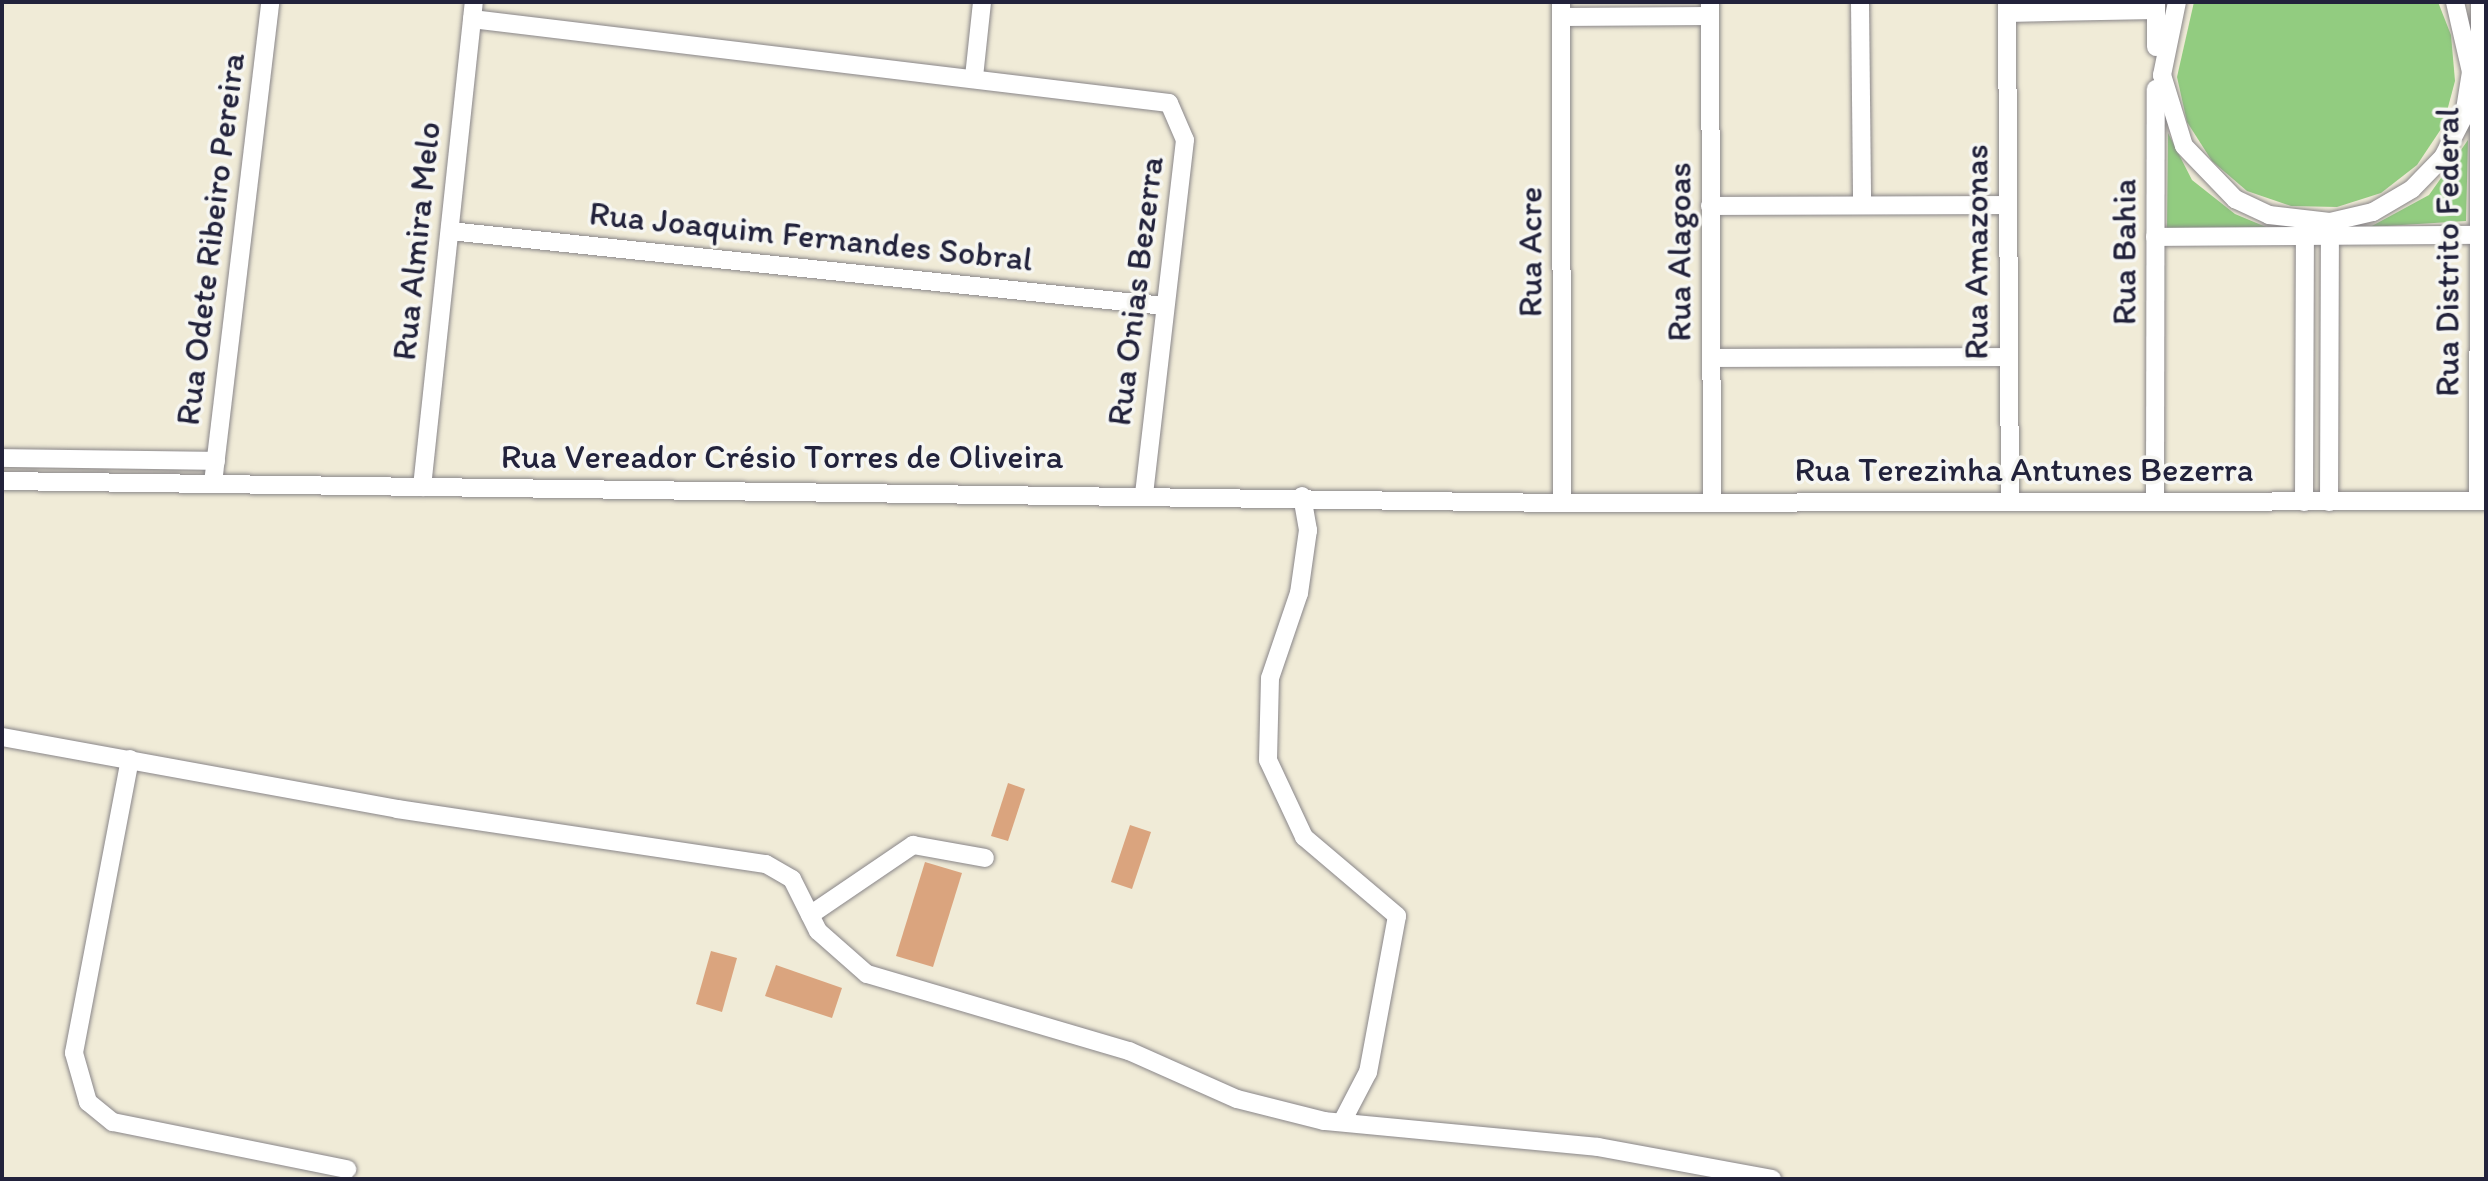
<!DOCTYPE html>
<meta charset="utf-8">
<style>
body{margin:0}
#map{position:relative;width:2488px;height:1181px;overflow:hidden;background:#f0ebd7;font-family:Itim,sans-serif}
div>[style]{position:absolute}
.green>*{inset:0;background:#92cc80}
.building>*{inset:0;background:#daa47e}
.roads{filter:drop-shadow(0 0 2px #898689) drop-shadow(0 0 2px #898689)}
.minor>*{height:18px;margin:-9px;padding:0 9px;transform-origin:9px;border-radius:9px;background:#fff}
span{translate:-50% -50%;white-space:nowrap;text-align:center;line-height:1.15;-webkit-text-stroke:7px #f6f6f2;paint-order:stroke}
.street-label{font-size:34px;color:#22223b}
.frame{position:absolute;inset:0;border:4px solid #22223b;pointer-events:none}
</style>
<div id="map">
<div class="green">
<div style="clip-path:polygon(2194px 2px,2438px 2px,2451px 35px,2455px 81px,2443px 126px,2417px 165px,2381px 193px,2337px 207px,2291px 206px,2247px 191px,2212px 161px,2187px 122px,2177px 77px)"></div>
<div style="clip-path:polygon(2168px 133px,2192px 180px,2235px 214px,2266px 227px,2167px 228px)"></div>
<div style="clip-path:polygon(2468px 140px,2466px 221px,2370px 227px,2429px 195px)"></div>
</div>
<div class="building">
<div style="clip-path:polygon(1008px 783px,1025px 789px,1008px 841px,991px 836px)"></div>
<div style="clip-path:polygon(1130px 825px,1151px 832px,1132px 889px,1111px 882px)"></div>
<div style="clip-path:polygon(925px 862px,962px 873px,933px 967px,896px 956px)"></div>
<div style="clip-path:polygon(711px 951px,737px 958px,722px 1012px,696px 1004px)"></div>
<div style="clip-path:polygon(776px 965px,842px 988px,832px 1018px,765px 996px)"></div>
</div>
<div class="roads">
<div class="minor">
<div style="left:1561px;top:2px;width:501px;rotate:89.89deg"></div>
<div style="left:1710px;top:2px;width:500px;rotate:89.77deg"></div>
<div style="left:1860px;top:2px;width:203px;rotate:89.4deg"></div>
<div style="left:2007px;top:2px;width:500px;rotate:89.66deg"></div>
<div style="left:2177px;top:2px;width:75px;rotate:101.6deg"></div>
<div style="left:2162px;top:75px;width:74px;rotate:72.8deg"></div>
<div style="left:2184px;top:146px;width:74px;rotate:46.1deg"></div>
<div style="left:2235px;top:199px;width:38px;rotate:25deg"></div>
<div style="left:2269px;top:215px;width:61px;rotate:6.5deg"></div>
<div style="left:2330px;top:222px;width:44px;rotate:-13.1deg"></div>
<div style="left:2373px;top:212px;width:45px;rotate:-30.5deg"></div>
<div style="left:2412px;top:189px;width:45px;rotate:-45.9deg"></div>
<div style="left:2443px;top:157px;width:46px;rotate:-62.9deg"></div>
<div style="left:2464px;top:116px;width:45px;rotate:-81deg"></div>
<div style="left:2471px;top:72px;width:72px;rotate:-102.9deg"></div>
<div style="left:2007px;top:13px;width:149px;rotate:-1.2deg"></div>
<div style="left:1561px;top:17px;width:149px;rotate:-0.4deg"></div>
<div style="left:472px;top:19px;width:702px;rotate:6.87deg"></div>
<div style="left:1169px;top:103px;width:40px;rotate:66.6deg"></div>
<div style="left:1185px;top:140px;width:354px;rotate:96.6deg"></div>
<div style="left:2156px;top:47px;width:45px;rotate:-90deg"></div>
<div style="left:974px;top:77px;width:75px;rotate:-83.9deg"></div>
<div style="left:1710px;top:206px;width:298px;rotate:-0.2deg"></div>
<div style="left:450px;top:231px;width:719px;rotate:5.99deg"></div>
<div style="left:2155px;top:237px;width:324px;rotate:-0.4deg"></div>
<div style="left:1711px;top:358px;width:298px;rotate:-0.2deg"></div>
<div style="left:2px;top:458px;width:214px;rotate:0.8deg"></div>
<div style="left:2px;top:481px;width:1560px;rotate:0.81deg"></div>
<div style="left:1562px;top:503px;width:924px;rotate:-0.12deg"></div>
<div style="left:213px;top:483px;width:484px;rotate:-83.2deg"></div>
<div style="left:422px;top:487px;width:488px;rotate:-83.9deg"></div>
<div style="left:1302px;top:496px;width:35px;rotate:80deg"></div>
<div style="left:1308px;top:530px;width:64px;rotate:98.1deg"></div>
<div style="left:1299px;top:593px;width:90px;rotate:108.8deg"></div>
<div style="left:1270px;top:678px;width:82px;rotate:91.4deg"></div>
<div style="left:1268px;top:760px;width:85px;rotate:64.9deg"></div>
<div style="left:1304px;top:837px;width:122px;rotate:40.3deg"></div>
<div style="left:1397px;top:916px;width:159px;rotate:100.5deg"></div>
<div style="left:1368px;top:1072px;width:56px;rotate:117.5deg"></div>
<div style="left:2478px;top:501px;width:499px;rotate:-89.8deg"></div>
<div style="left:2155px;top:502px;width:413px;rotate:-89.9deg"></div>
<div style="left:2304px;top:502px;width:277px;rotate:-89.8deg"></div>
<div style="left:2329px;top:502px;width:278px;rotate:-89.8deg"></div>
<div style="left:2px;top:737px;width:402px;rotate:10.3deg"></div>
<div style="left:397px;top:809px;width:373px;rotate:8.5deg"></div>
<div style="left:766px;top:864px;width:30px;rotate:30deg"></div>
<div style="left:792px;top:879px;width:58px;rotate:63.4deg"></div>
<div style="left:818px;top:931px;width:65px;rotate:41.3deg"></div>
<div style="left:867px;top:974px;width:273px;rotate:16.4deg"></div>
<div style="left:1129px;top:1051px;width:118px;rotate:24deg"></div>
<div style="left:1237px;top:1099px;width:90px;rotate:14.2deg"></div>
<div style="left:1324px;top:1121px;width:275px;rotate:5.4deg"></div>
<div style="left:1598px;top:1147px;width:177px;rotate:10.4deg"></div>
<div style="left:130px;top:759px;width:299px;rotate:100.8deg"></div>
<div style="left:74px;top:1053px;width:51px;rotate:74.1deg"></div>
<div style="left:88px;top:1102px;width:32px;rotate:39deg"></div>
<div style="left:113px;top:1122px;width:239px;rotate:11.4deg"></div>
<div style="left:810px;top:915px;width:125px;rotate:-34.2deg"></div>
<div style="left:913px;top:845px;width:73px;rotate:10.2deg"></div>
</div>
</div>
<div class="street-label">
<span style="left:811px;top:236px;rotate:6deg">Rua Joaquim Fernandes Sobral</span>
<span style="left:210px;top:239px;rotate:-83deg">Rua Odete Ribeiro Pereira</span>
<span style="left:416px;top:241px;rotate:-84deg">Rua Almira Melo</span>
<span style="left:1530px;top:252px;rotate:-90deg">Rua Acre</span>
<span style="left:1679px;top:252px;rotate:-90deg">Rua Alagoas</span>
<span style="left:1976px;top:252px;rotate:-90deg">Rua Amazonas</span>
<span style="left:2124px;top:252px;rotate:-90deg">Rua Bahia</span>
<span style="left:2447px;top:252px;rotate:-90deg">Rua Distrito Federal</span>
<span style="left:1135px;top:291px;rotate:-83deg">Rua Onias Bezerra</span>
<span style="left:782px;top:457px">Rua Vereador Crésio Torres de Oliveira</span>
<span style="left:2024px;top:470px">Rua Terezinha Antunes Bezerra</span>
</div>
<div class="frame"></div>
</div>
